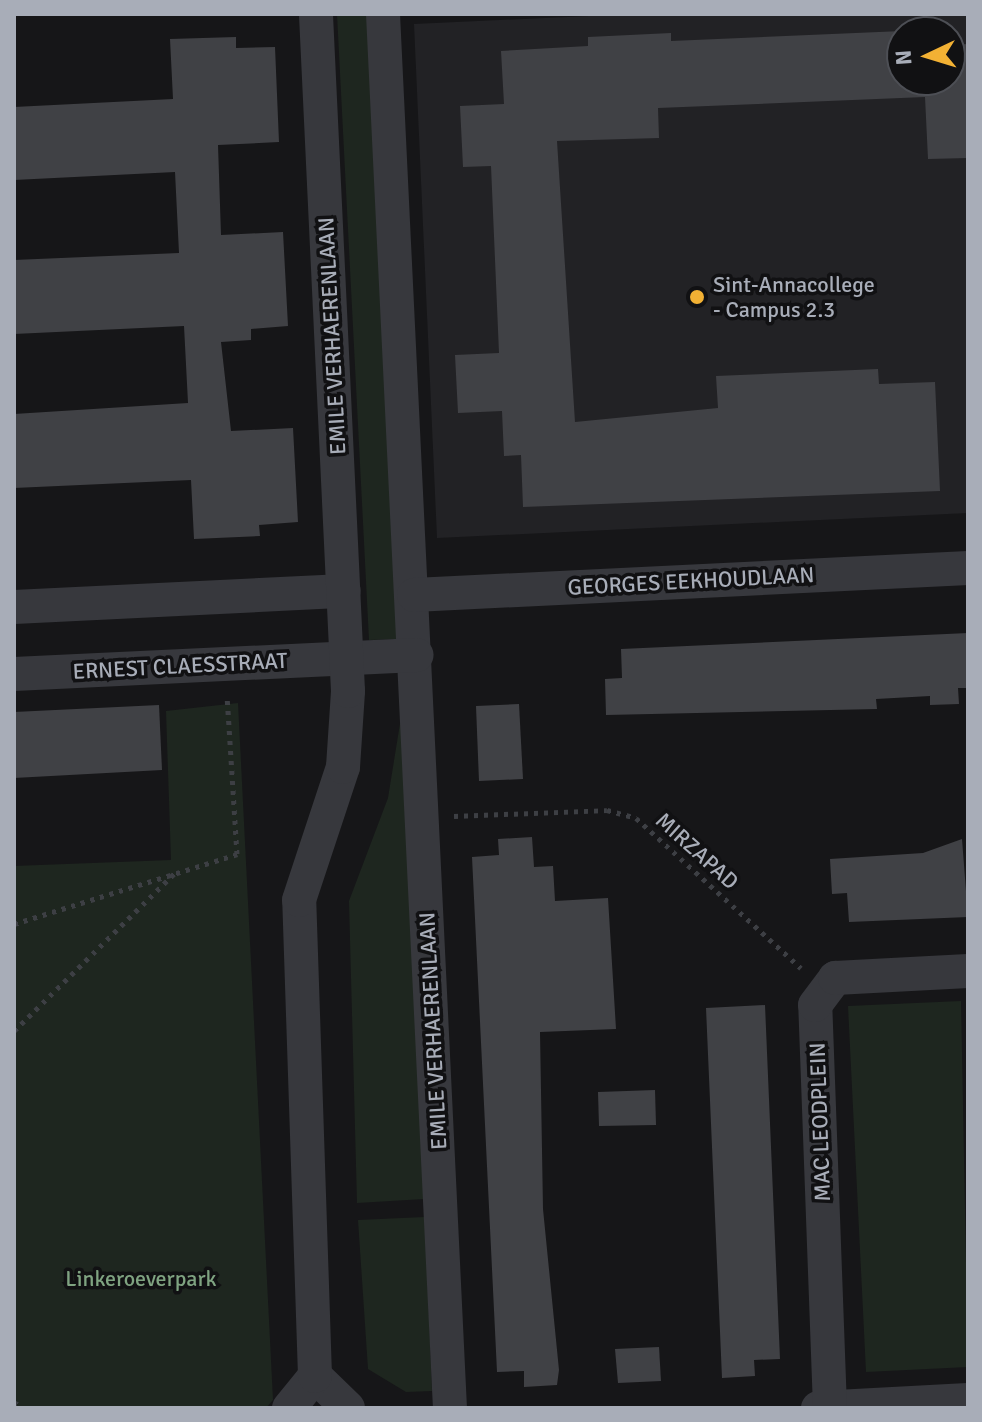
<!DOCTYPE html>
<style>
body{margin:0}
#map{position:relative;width:982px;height:1422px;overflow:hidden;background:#161618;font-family:Signika,sans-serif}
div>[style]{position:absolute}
.built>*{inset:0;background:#222225}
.green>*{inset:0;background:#1e261f}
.building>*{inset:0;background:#404145}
.path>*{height:5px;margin-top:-2.5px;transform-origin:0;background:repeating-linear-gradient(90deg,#3d3f44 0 4px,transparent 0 10px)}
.street>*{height:34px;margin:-17px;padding:0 17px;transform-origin:17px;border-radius:17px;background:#37383d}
.dots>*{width:22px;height:22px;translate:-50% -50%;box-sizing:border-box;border:4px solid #111113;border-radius:50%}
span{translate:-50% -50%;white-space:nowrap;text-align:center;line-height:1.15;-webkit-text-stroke:7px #111113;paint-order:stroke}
.poi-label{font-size:22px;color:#a8adb8}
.left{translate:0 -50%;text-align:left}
.street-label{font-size:22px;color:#a8adb8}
.park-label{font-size:22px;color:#7fa381}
.frame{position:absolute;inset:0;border:16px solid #a8adb8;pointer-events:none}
.north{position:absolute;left:886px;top:16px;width:80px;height:80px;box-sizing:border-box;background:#111113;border:2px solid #4d4f55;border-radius:50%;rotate:266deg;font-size:22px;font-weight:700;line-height:32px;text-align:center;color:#a8adb8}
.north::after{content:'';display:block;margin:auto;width:28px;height:36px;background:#f2b134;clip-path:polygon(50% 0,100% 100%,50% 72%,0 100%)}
</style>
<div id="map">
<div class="built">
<div style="clip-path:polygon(evenodd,632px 14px,968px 14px,968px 513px,437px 538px,414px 24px,632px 14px,902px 32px,950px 32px,950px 80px,902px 80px,902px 32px)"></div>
</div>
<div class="green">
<div style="clip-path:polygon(337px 14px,368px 14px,399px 639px,369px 640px)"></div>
<div style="clip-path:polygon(238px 703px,273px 1400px,266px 1408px,14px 1408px,14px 866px,171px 860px,166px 711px)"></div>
<div style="clip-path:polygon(403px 705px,424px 1199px,357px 1203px,349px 901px,388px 798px)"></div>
<div style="clip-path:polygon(961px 1001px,968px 1367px,866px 1372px,848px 1006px)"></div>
<div style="clip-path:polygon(425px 1217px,432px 1391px,406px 1392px,368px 1369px,358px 1220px)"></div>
</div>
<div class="building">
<div style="clip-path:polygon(949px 29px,902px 32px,902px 80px,950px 80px,950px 45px,968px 44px,968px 158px,928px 159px,925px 97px,658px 108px,659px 138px,557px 141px,575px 422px,718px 408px,716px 376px,878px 369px,879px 384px,935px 382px,940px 491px,523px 507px,521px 455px,504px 456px,502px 411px,458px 413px,455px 355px,499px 353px,491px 166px,463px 167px,460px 106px,504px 104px,501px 51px,588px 46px,588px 37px,671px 33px,671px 41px)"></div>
<div style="clip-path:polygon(236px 37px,236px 48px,275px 47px,279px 142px,218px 145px,221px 235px,283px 232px,288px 326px,251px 329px,251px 340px,221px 342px,231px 431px,293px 428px,298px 522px,259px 525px,260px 536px,194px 539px,191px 480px,14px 488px,14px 414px,188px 403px,184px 326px,14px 334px,14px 260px,179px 253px,175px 172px,14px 180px,14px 107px,173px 99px,170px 39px)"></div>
<div style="clip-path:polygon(968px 633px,968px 688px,958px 688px,959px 704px,930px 705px,930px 696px,876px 699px,877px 709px,606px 715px,605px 679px,622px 678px,621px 649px)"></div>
<div style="clip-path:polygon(519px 704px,523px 779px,479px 781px,476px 706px)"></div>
<div style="clip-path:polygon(159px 705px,162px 770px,14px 778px,14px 712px)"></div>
<div style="clip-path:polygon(532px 837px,534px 867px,553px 866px,555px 901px,608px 898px,616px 1029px,540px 1032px,543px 1209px,559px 1370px,557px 1385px,524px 1387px,524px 1371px,497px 1372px,472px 857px,499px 855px,498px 839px)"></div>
<div style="clip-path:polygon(962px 839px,968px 917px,849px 922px,847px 893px,832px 894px,830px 859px,923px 853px)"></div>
<div style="clip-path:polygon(765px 1005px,780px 1359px,754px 1360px,755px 1376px,722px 1378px,706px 1008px)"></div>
<div style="clip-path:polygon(655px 1090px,656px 1125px,599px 1126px,598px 1092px)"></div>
<div style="clip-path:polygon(659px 1347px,661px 1381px,618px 1383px,615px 1349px)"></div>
</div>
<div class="path">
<div style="left:454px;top:816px;width:153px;rotate:-2.2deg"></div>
<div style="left:607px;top:810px;width:30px;rotate:15deg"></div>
<div style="left:636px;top:818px;width:223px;rotate:42.3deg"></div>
<div style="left:14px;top:924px;width:234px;rotate:-17.4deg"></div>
<div style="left:237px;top:854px;width:157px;rotate:-93.6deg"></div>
<div style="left:14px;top:1031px;width:227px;rotate:-44.5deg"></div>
<div style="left:14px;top:1402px;width:11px;rotate:34deg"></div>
</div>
<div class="street">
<div style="left:383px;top:14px;width:1396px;rotate:87.25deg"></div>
<div style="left:414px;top:595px;width:555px;rotate:-2.79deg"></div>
<div style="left:14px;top:607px;width:330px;rotate:-2.8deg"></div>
<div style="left:14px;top:674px;width:403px;rotate:-2.7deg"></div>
<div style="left:315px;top:1376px;width:46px;rotate:44.1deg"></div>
<div style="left:289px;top:1408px;width:41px;rotate:-50.9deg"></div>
<div style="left:315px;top:1376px;width:476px;rotate:-91.9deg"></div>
<div style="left:299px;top:900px;width:140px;rotate:-71.7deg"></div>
<div style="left:343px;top:767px;width:76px;rotate:-86.2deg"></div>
<div style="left:348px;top:691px;width:678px;rotate:-92.71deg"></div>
<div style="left:818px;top:1408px;width:150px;rotate:-3.1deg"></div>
<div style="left:830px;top:1408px;width:403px;rotate:-92.1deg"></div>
<div style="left:815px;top:1005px;width:34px;rotate:-53deg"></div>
<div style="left:835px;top:978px;width:133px;rotate:-3deg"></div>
</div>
<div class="dots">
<div style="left:697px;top:297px;background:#f2b134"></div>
</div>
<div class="poi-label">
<span class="left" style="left:713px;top:297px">Sint-Annacollege<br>- Campus 2.3</span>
</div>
<div class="street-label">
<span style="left:332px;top:336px;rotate:-93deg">EMILE VERHAERENLAAN</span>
<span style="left:691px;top:581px;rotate:-3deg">GEORGES EEKHOUDLAAN</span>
<span style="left:180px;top:666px;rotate:-3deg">ERNEST CLAESSTRAAT</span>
<span style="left:697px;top:851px;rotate:42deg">MIRZAPAD</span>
<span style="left:433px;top:1031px;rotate:-93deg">EMILE VERHAERENLAAN</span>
<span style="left:820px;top:1122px;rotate:-92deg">MAC LEODPLEIN</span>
</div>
<div class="park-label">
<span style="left:141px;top:1279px">Linkeroeverpark</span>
</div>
<div class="frame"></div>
<div class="north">N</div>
</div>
